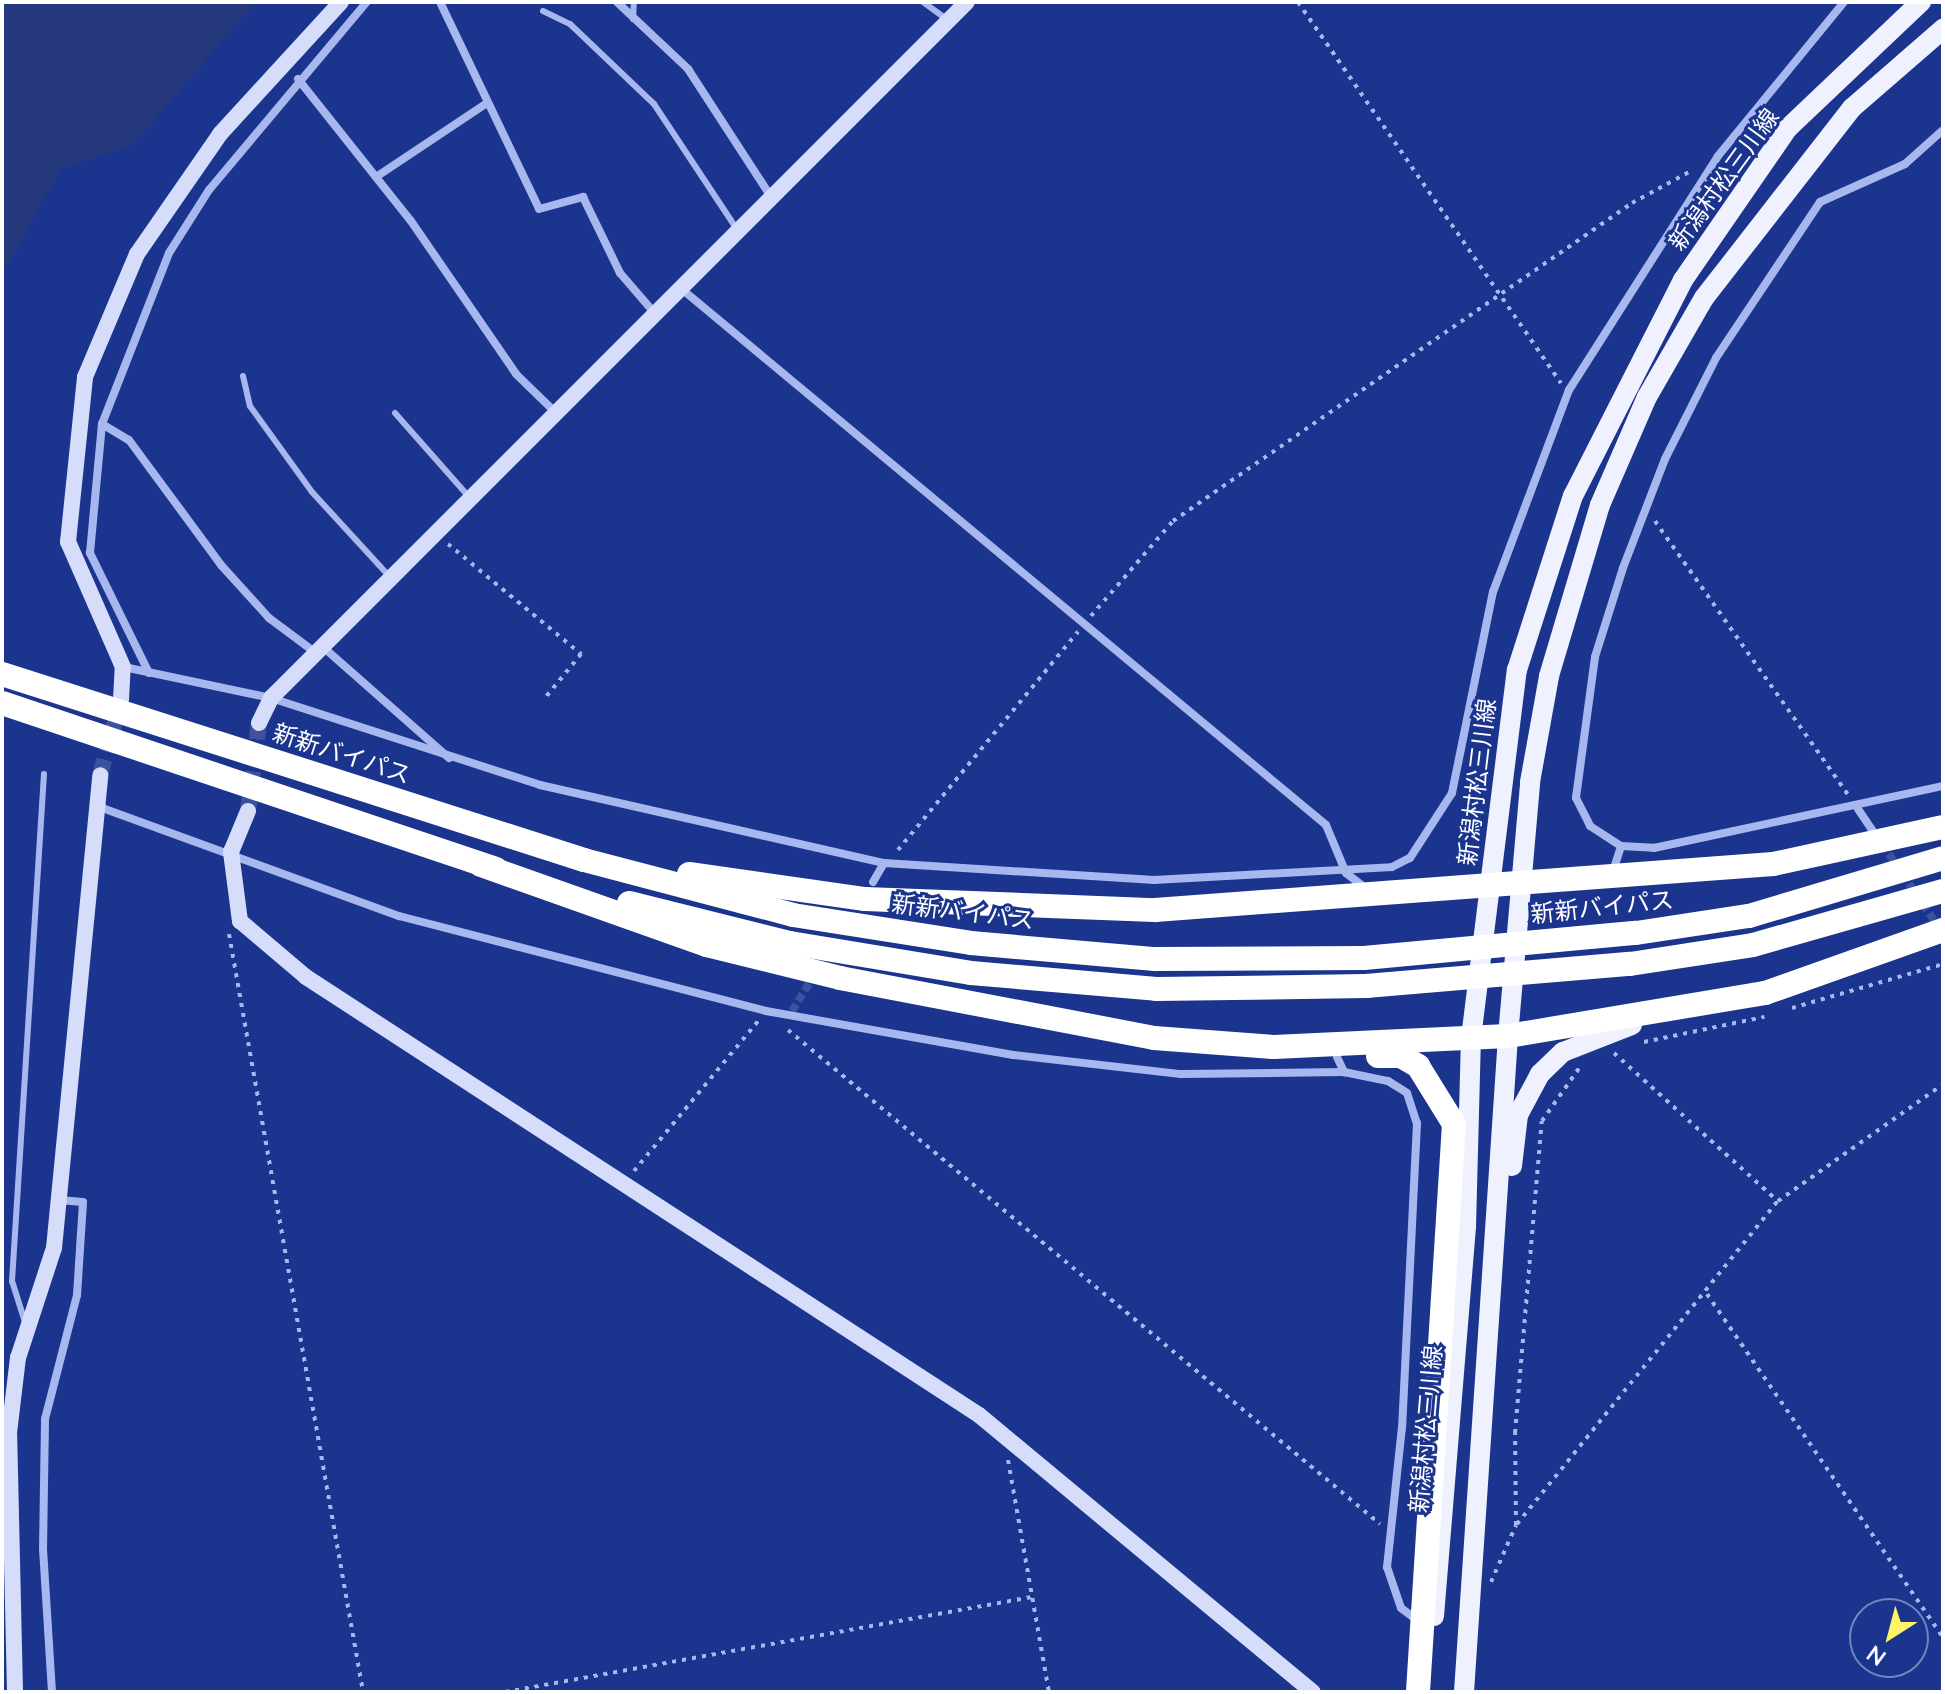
<!DOCTYPE html>
<meta charset="utf-8">
<style>
body{margin:0}
#map{position:relative;width:1945px;height:1694px;overflow:hidden;background:#1b348e;font-family:Lato,"Noto Sans JP",sans-serif}
div>[style]{position:absolute}
.water>*{inset:0;background:#25387c}
.street-tunnel>*{height:8px;margin-top:-4px;transform-origin:0;background:repeating-linear-gradient(90deg,#3d529f 0 8px,transparent 0 12px)}
.secondary-tunnel>*{height:16px;margin-top:-8px;transform-origin:0;background:repeating-linear-gradient(90deg,#3d529f 0 16px,transparent 0 24px)}
.path>*{height:4px;margin-top:-2px;transform-origin:0;background:repeating-linear-gradient(90deg,#a8b8ee 0 4px,transparent 0 10px)}
.lane>*{height:6px;margin:-3px;padding:0 3px;transform-origin:3px;border-radius:3px;background:#a8b8ee}
.street>*{height:8px;margin:-4px;padding:0 4px;transform-origin:4px;border-radius:4px;background:#a8b8ee}
.secondary>*{height:16px;margin:-8px;padding:0 8px;transform-origin:8px;border-radius:8px;background:#d5ddfa}
.primary>*{height:20px;margin:-10px;padding:0 10px;transform-origin:10px;border-radius:10px;background:#eff1ff}
.highway>*{height:24px;margin:-12px;padding:0 12px;transform-origin:12px;border-radius:12px;background:#fff}
.highway-bridge>*{height:24px;margin:-12px;padding:0 12px;transform-origin:12px;border-radius:12px;background:#fff}
span{translate:-50% -50%;white-space:nowrap;text-align:center;line-height:1.15;-webkit-text-stroke:6px #1b348e;paint-order:stroke}
.street-label{font-size:24px;color:#fff}
.frame{position:absolute;inset:0;border:4px solid #fff;pointer-events:none}
.north{position:absolute;left:1849px;top:1598px;width:80px;height:80px;box-sizing:border-box;background:#1b348e;border:2px solid #7685bb;border-radius:50%;rotate:216deg;font-size:22px;font-weight:700;line-height:32px;text-align:center;color:#fff}
.north::after{content:'';display:block;margin:auto;width:28px;height:36px;background:#fff465;clip-path:polygon(50% 0,100% 100%,50% 72%,0 100%)}
</style>
<div id="map">
<div class="water">
<div style="clip-path:polygon(2px 2px,255px 2px,132px 146px,61px 169px,2px 275px)"></div>
</div>
<div class="street-tunnel">
<div style="left:1882px;top:844px;width:102px;rotate:55.8deg"></div>
<div style="left:792px;top:1011px;width:44px;rotate:-58.1deg"></div>
</div>
<div class="secondary-tunnel">
<div style="left:100px;top:775px;width:74px;rotate:-74.3deg"></div>
<div style="left:248px;top:811px;width:89px;rotate:-82.9deg"></div>
</div>
<div class="path">
<div style="left:1298px;top:2px;width:463px;rotate:55.4deg"></div>
<div style="left:1655px;top:521px;width:335px;rotate:54.8deg"></div>
<div style="left:448px;top:544px;width:173px;rotate:39.6deg"></div>
<div style="left:581px;top:654px;width:57px;rotate:129.3deg"></div>
<div style="left:1091px;top:616px;width:125px;rotate:-49.2deg"></div>
<div style="left:1173px;top:521px;width:558px;rotate:-34.71deg"></div>
<div style="left:1632px;top:203px;width:67px;rotate:-28.5deg"></div>
<div style="left:898px;top:850px;width:283px;rotate:-50.5deg"></div>
<div style="left:229px;top:934px;width:770px;rotate:79.97deg"></div>
<div style="left:1792px;top:1008px;width:157px;rotate:-16.2deg"></div>
<div style="left:788px;top:1030px;width:771px;rotate:39.84deg"></div>
<div style="left:1644px;top:1042px;width:123px;rotate:-11.8deg"></div>
<div style="left:1614px;top:1053px;width:221px;rotate:42.1deg"></div>
<div style="left:634px;top:1171px;width:195px;rotate:-50.4deg"></div>
<div style="left:1707px;top:1294px;width:416px;rotate:55.5deg"></div>
<div style="left:1008px;top:1460px;width:236px;rotate:80deg"></div>
<div style="left:1517px;top:1524px;width:415px;rotate:-51.1deg"></div>
<div style="left:1778px;top:1201px;width:202px;rotate:-35.3deg"></div>
<div style="left:1491px;top:1582px;width:62px;rotate:-66.3deg"></div>
<div style="left:1516px;top:1525px;width:92px;rotate:-90.6deg"></div>
<div style="left:1515px;top:1433px;width:313px;rotate:-85.1deg"></div>
<div style="left:1542px;top:1121px;width:66px;rotate:-54.9deg"></div>
<div style="left:505px;top:1692px;width:535px;rotate:-10.22deg"></div>
</div>
<div class="lane">
<div style="left:923px;top:2px;width:29px;rotate:36deg"></div>
<div style="left:543px;top:11px;width:30px;rotate:26deg"></div>
<div style="left:570px;top:24px;width:116px;rotate:43.6deg"></div>
<div style="left:654px;top:104px;width:152px;rotate:56.5deg"></div>
<div style="left:633px;top:19px;width:17px;rotate:-87deg"></div>
<div style="left:243px;top:376px;width:31px;rotate:77deg"></div>
<div style="left:250px;top:406px;width:106px;rotate:54.2deg"></div>
<div style="left:312px;top:492px;width:115px;rotate:47.5deg"></div>
<div style="left:395px;top:413px;width:113px;rotate:48.6deg"></div>
<div style="left:25px;top:1322px;width:43px;rotate:-107.6deg"></div>
<div style="left:12px;top:1281px;width:508px;rotate:-86.39deg"></div>
</div>
<div class="street">
<div style="left:440px;top:2px;width:229px;rotate:64.4deg"></div>
<div style="left:539px;top:209px;width:46px;rotate:-15.3deg"></div>
<div style="left:583px;top:197px;width:85px;rotate:64deg"></div>
<div style="left:620px;top:273px;width:57px;rotate:49.3deg"></div>
<div style="left:617px;top:2px;width:98px;rotate:43.3deg"></div>
<div style="left:688px;top:69px;width:156px;rotate:57deg"></div>
<div style="left:298px;top:79px;width:181px;rotate:51.5deg"></div>
<div style="left:411px;top:221px;width:186px;rotate:55.5deg"></div>
<div style="left:516px;top:374px;width:59px;rotate:44.3deg"></div>
<div style="left:1943px;top:130px;width:51px;rotate:138.2deg"></div>
<div style="left:1905px;top:164px;width:93px;rotate:155.9deg"></div>
<div style="left:1820px;top:202px;width:187px;rotate:123.7deg"></div>
<div style="left:1716px;top:358px;width:113px;rotate:116.8deg"></div>
<div style="left:1665px;top:459px;width:117px;rotate:111.1deg"></div>
<div style="left:1623px;top:568px;width:93px;rotate:107.5deg"></div>
<div style="left:1595px;top:657px;width:142px;rotate:97.7deg"></div>
<div style="left:1576px;top:798px;width:31px;rotate:63deg"></div>
<div style="left:1590px;top:826px;width:37px;rotate:33deg"></div>
<div style="left:1621px;top:846px;width:33px;rotate:3deg"></div>
<div style="left:1654px;top:848px;width:296px;rotate:-12.1deg"></div>
<div style="left:376px;top:177px;width:133px;rotate:-33.7deg"></div>
<div style="left:684px;top:291px;width:835px;rotate:39.75deg"></div>
<div style="left:1326px;top:825px;width:52px;rotate:67.4deg"></div>
<div style="left:1346px;top:873px;width:24px;rotate:38deg"></div>
<div style="left:102px;top:424px;width:31px;rotate:31deg"></div>
<div style="left:129px;top:440px;width:155px;rotate:53.6deg"></div>
<div style="left:221px;top:565px;width:72px;rotate:47.8deg"></div>
<div style="left:269px;top:618px;width:59px;rotate:36.7deg"></div>
<div style="left:323px;top:647px;width:168px;rotate:41.4deg"></div>
<div style="left:124px;top:667px;width:150px;rotate:11.9deg"></div>
<div style="left:271px;top:698px;width:283px;rotate:17.9deg"></div>
<div style="left:540px;top:785px;width:353px;rotate:12.8deg"></div>
<div style="left:884px;top:863px;width:271px;rotate:3.6deg"></div>
<div style="left:1154px;top:880px;width:238px;rotate:-3.1deg"></div>
<div style="left:1392px;top:867px;width:20px;rotate:-27deg"></div>
<div style="left:1410px;top:858px;width:77px;rotate:-57.1deg"></div>
<div style="left:1452px;top:793px;width:205px;rotate:-78.5deg"></div>
<div style="left:1493px;top:592px;width:216px;rotate:-69.4deg"></div>
<div style="left:1569px;top:390px;width:277px;rotate:-57.5deg"></div>
<div style="left:1718px;top:156px;width:199px;rotate:-50.7deg"></div>
<div style="left:149px;top:673px;width:134px;rotate:-116.2deg"></div>
<div style="left:90px;top:553px;width:130px;rotate:-84.7deg"></div>
<div style="left:102px;top:424px;width:184px;rotate:-68.6deg"></div>
<div style="left:169px;top:253px;width:75px;rotate:-57.6deg"></div>
<div style="left:209px;top:190px;width:246px;rotate:-50deg"></div>
<div style="left:94px;top:805px;width:325px;rotate:20deg"></div>
<div style="left:399px;top:916px;width:379px;rotate:14.5deg"></div>
<div style="left:766px;top:1011px;width:251px;rotate:10.1deg"></div>
<div style="left:1013px;top:1055px;width:169px;rotate:6.5deg"></div>
<div style="left:1181px;top:1074px;width:163px;rotate:-0.7deg"></div>
<div style="left:1344px;top:1072px;width:45px;rotate:11.6deg"></div>
<div style="left:1388px;top:1081px;width:22px;rotate:32deg"></div>
<div style="left:1407px;top:1093px;width:32px;rotate:72deg"></div>
<div style="left:1417px;top:1123px;width:304px;rotate:92.8deg"></div>
<div style="left:1402px;top:1427px;width:141px;rotate:96.1deg"></div>
<div style="left:1387px;top:1567px;width:43px;rotate:71.1deg"></div>
<div style="left:1401px;top:1608px;width:20px;rotate:37deg"></div>
<div style="left:1858px;top:809px;width:25px;rotate:56deg"></div>
<div style="left:1613px;top:871px;width:26px;rotate:-72deg"></div>
<div style="left:873px;top:882px;width:22px;rotate:-60deg"></div>
<div style="left:1337px;top:1057px;width:17px;rotate:65deg"></div>
<div style="left:52px;top:1692px;width:143px;rotate:-93.6deg"></div>
<div style="left:43px;top:1549px;width:130px;rotate:-89.1deg"></div>
<div style="left:45px;top:1419px;width:128px;rotate:-75.5deg"></div>
<div style="left:77px;top:1295px;width:93px;rotate:-86.3deg"></div>
<div style="left:83px;top:1202px;width:24px;rotate:-175deg"></div>
</div>
<div class="secondary">
<div style="left:121px;top:700px;width:33px;rotate:-87deg"></div>
<div style="left:123px;top:667px;width:137px;rotate:-113.7deg"></div>
<div style="left:68px;top:542px;width:166px;rotate:-84.1deg"></div>
<div style="left:85px;top:377px;width:134px;rotate:-67.1deg"></div>
<div style="left:137px;top:254px;width:146px;rotate:-55.3deg"></div>
<div style="left:220px;top:134px;width:179px;rotate:-47.5deg"></div>
<div style="left:259px;top:723px;width:28px;rotate:-64deg"></div>
<div style="left:271px;top:698px;width:984px;rotate:-45deg"></div>
<div style="left:248px;top:811px;width:44px;rotate:112.5deg"></div>
<div style="left:231px;top:852px;width:70px;rotate:82.6deg"></div>
<div style="left:240px;top:921px;width:87px;rotate:40.3deg"></div>
<div style="left:306px;top:977px;width:803px;rotate:33.06deg"></div>
<div style="left:979px;top:1415px;width:434px;rotate:39.7deg"></div>
<div style="left:15px;top:1692px;width:259px;rotate:-91.3deg"></div>
<div style="left:9px;top:1433px;width:76px;rotate:-83.2deg"></div>
<div style="left:18px;top:1358px;width:116px;rotate:-71.9deg"></div>
<div style="left:54px;top:1248px;width:475px;rotate:-84.4deg"></div>
</div>
<div class="primary">
<div style="left:1512px;top:1166px;width:51px;rotate:-83.3deg"></div>
<div style="left:1518px;top:1115px;width:47px;rotate:-61.8deg"></div>
<div style="left:1540px;top:1074px;width:32px;rotate:-44deg"></div>
<div style="left:1563px;top:1052px;width:74px;rotate:-21.4deg"></div>
<div style="left:1434px;top:1616px;width:390px;rotate:-85.3deg"></div>
<div style="left:1466px;top:1227px;width:189px;rotate:-88.5deg"></div>
<div style="left:1471px;top:1038px;width:371px;rotate:-82.9deg"></div>
<div style="left:1517px;top:670px;width:183px;rotate:-72.2deg"></div>
<div style="left:1573px;top:496px;width:242px;rotate:-63deg"></div>
<div style="left:1683px;top:280px;width:183px;rotate:-55.4deg"></div>
<div style="left:1787px;top:129px;width:185px;rotate:-43.5deg"></div>
<div style="left:1464px;top:1692px;width:657px;rotate:-86.16deg"></div>
<div style="left:1508px;top:1036px;width:255px;rotate:-85deg"></div>
<div style="left:1530px;top:782px;width:108px;rotate:-79.8deg"></div>
<div style="left:1549px;top:676px;width:178px;rotate:-73.4deg"></div>
<div style="left:1600px;top:505px;width:118px;rotate:-66.5deg"></div>
<div style="left:1647px;top:397px;width:114px;rotate:-60.1deg"></div>
<div style="left:1704px;top:298px;width:241px;rotate:-52.1deg"></div>
<div style="left:1852px;top:108px;width:121px;rotate:-41deg"></div>
</div>
<div class="highway">
<div style="left:2px;top:674px;width:611px;rotate:17.72deg"></div>
<div style="left:584px;top:860px;width:216px;rotate:14.7deg"></div>
<div style="left:793px;top:915px;width:180px;rotate:8.9deg"></div>
<div style="left:971px;top:943px;width:185px;rotate:5deg"></div>
<div style="left:1155px;top:959px;width:209px;rotate:-0.3deg"></div>
<div style="left:2px;top:703px;width:521px;rotate:18.57deg"></div>
<div style="left:481px;top:865px;width:240px;rotate:19.5deg"></div>
<div style="left:707px;top:945px;width:137px;rotate:13.9deg"></div>
<div style="left:840px;top:978px;width:320px;rotate:10.8deg"></div>
<div style="left:1154px;top:1038px;width:120px;rotate:4.3deg"></div>
<div style="left:1274px;top:1047px;width:234px;rotate:-2.7deg"></div>
<div style="left:1508px;top:1036px;width:261px;rotate:-9.5deg"></div>
<div style="left:1765px;top:993px;width:189px;rotate:-19.5deg"></div>
<div style="left:689px;top:874px;width:178px;rotate:8.1deg"></div>
<div style="left:865px;top:899px;width:290px;rotate:2.2deg"></div>
<div style="left:1155px;top:910px;width:620px;rotate:-4.26deg"></div>
<div style="left:1773px;top:864px;width:174px;rotate:-12.3deg"></div>
<div style="left:629px;top:903px;width:166px;rotate:14deg"></div>
<div style="left:790px;top:943px;width:183px;rotate:9.4deg"></div>
<div style="left:971px;top:973px;width:186px;rotate:4.9deg"></div>
<div style="left:1156px;top:989px;width:210px;rotate:-0.8deg"></div>
<div style="left:1636px;top:933px;width:114px;rotate:-8.6deg"></div>
<div style="left:1749px;top:916px;width:202px;rotate:-16.6deg"></div>
<div style="left:1630px;top:964px;width:124px;rotate:-8.8deg"></div>
<div style="left:1753px;top:945px;width:198px;rotate:-15.9deg"></div>
<div style="left:1378px;top:1056px;width:23px"></div>
<div style="left:1401px;top:1056px;width:20px;rotate:30deg"></div>
<div style="left:1418px;top:1066px;width:68px;rotate:58.2deg"></div>
<div style="left:1454px;top:1124px;width:569px;rotate:93.63deg"></div>
</div>
<div class="highway-bridge">
<div style="left:1364px;top:958px;width:273px;rotate:-5.3deg"></div>
<div style="left:1366px;top:986px;width:265px;rotate:-4.8deg"></div>
</div>
<div class="street-label">
<span style="left:1723px;top:179px;rotate:-54deg">新潟村松三川線</span>
<span style="left:342px;top:753px;rotate:18deg">新新バイパス</span>
<span style="left:1476px;top:782px;rotate:-83deg">新潟村松三川線</span>
<span style="left:1602px;top:906px;rotate:-6deg">新新バイパス</span>
<span style="left:963px;top:911px;rotate:7deg">新新バイパス</span>
<span style="left:1425px;top:1429px;rotate:-85deg">新潟村松三川線</span>
</div>
<div class="frame"></div>
<div class="north">N</div>
</div>
